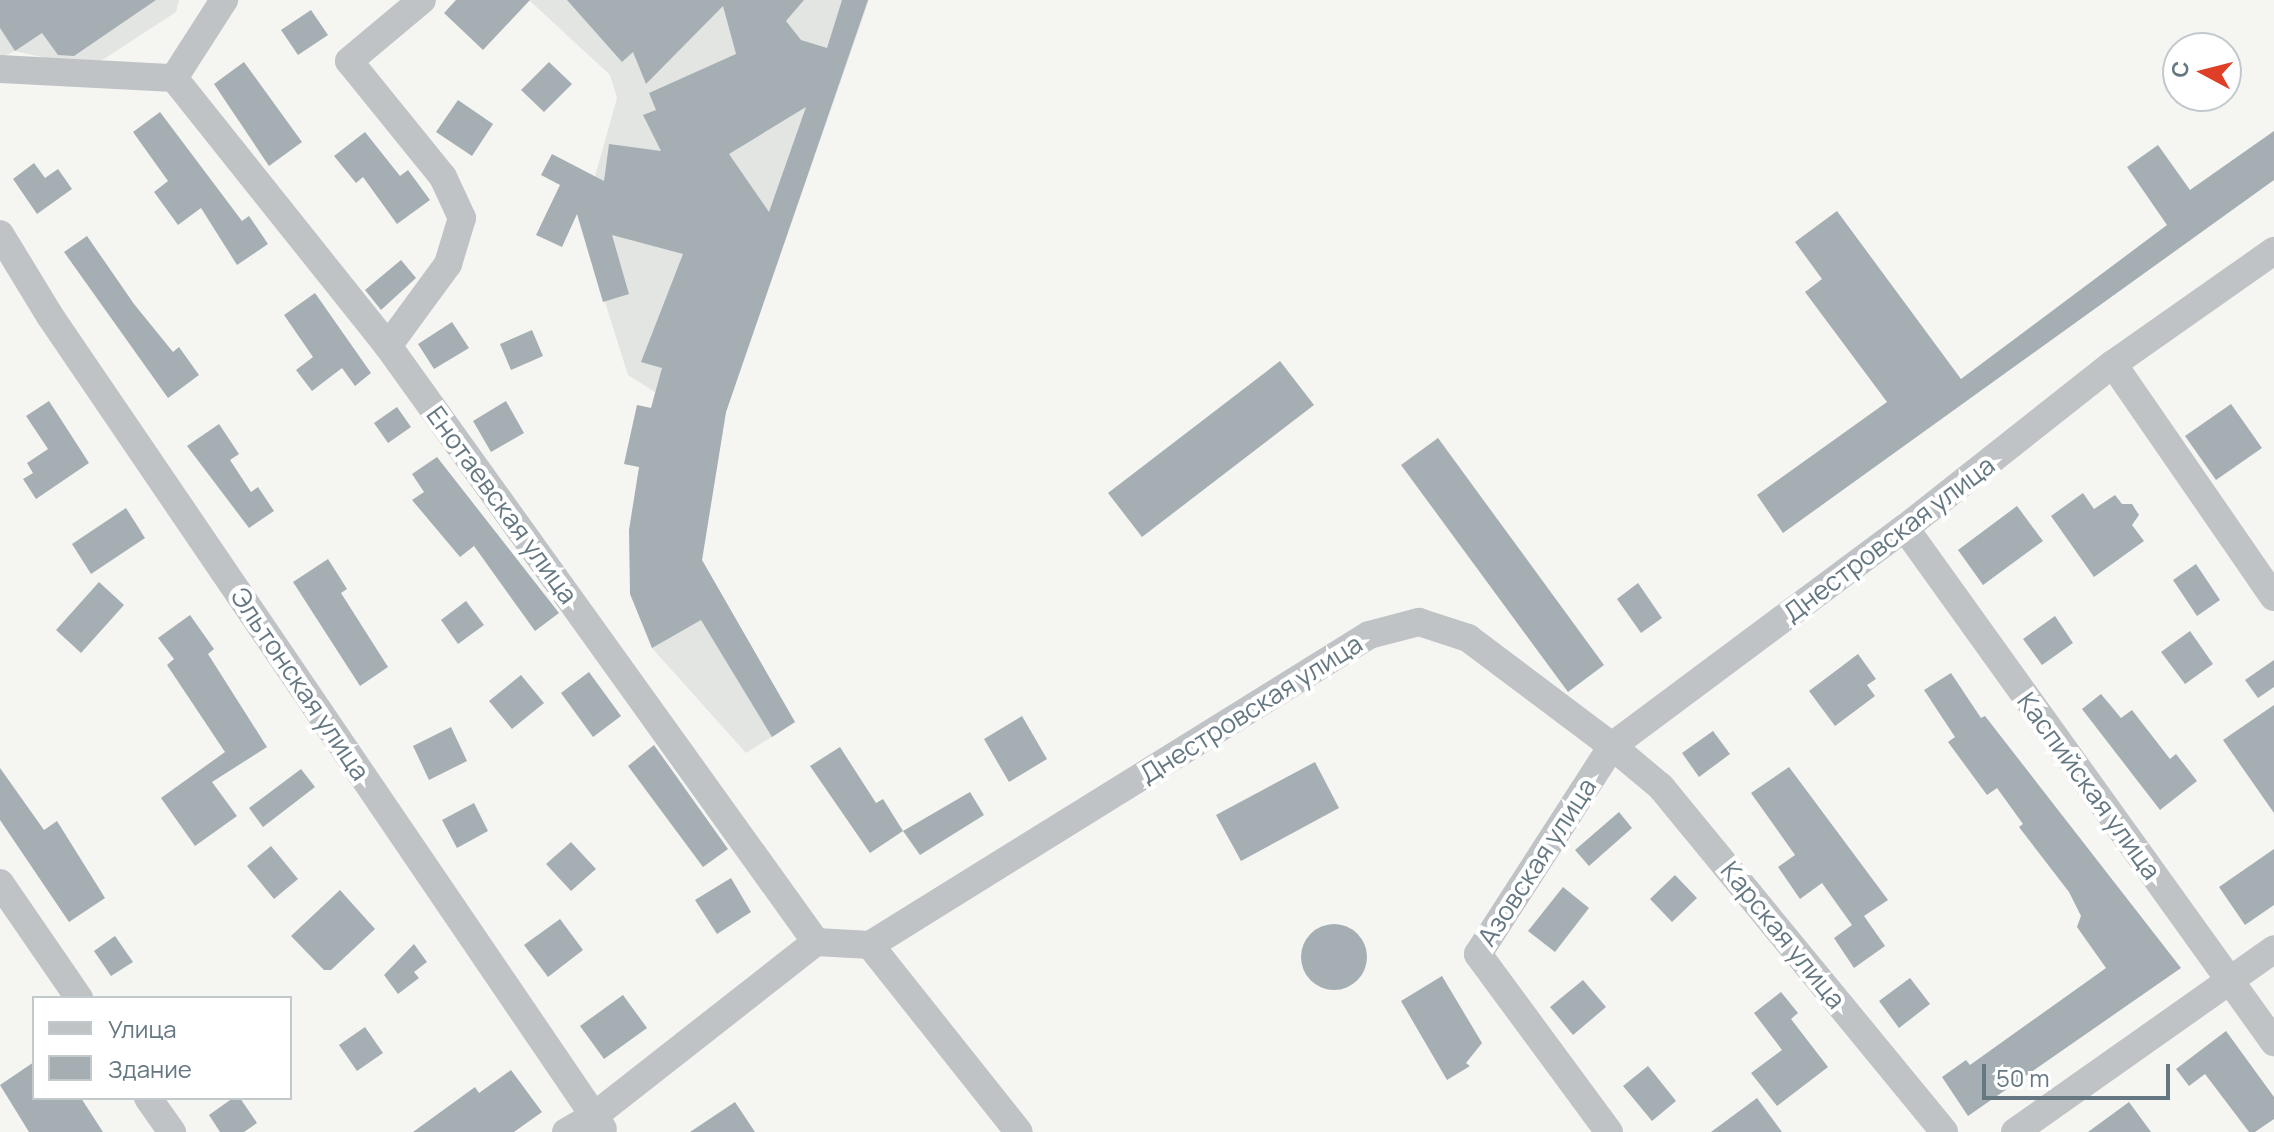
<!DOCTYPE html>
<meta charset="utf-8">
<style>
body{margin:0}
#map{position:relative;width:2274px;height:1132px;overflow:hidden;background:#f5f5f2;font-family:Manrope,sans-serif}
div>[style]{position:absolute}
.built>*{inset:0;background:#e3e5e3}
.building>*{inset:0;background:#a5afb3}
.round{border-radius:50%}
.street>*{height:28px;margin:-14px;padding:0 14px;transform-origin:14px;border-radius:14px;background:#bfc3c6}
span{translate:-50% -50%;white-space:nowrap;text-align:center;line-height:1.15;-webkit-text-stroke:8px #fff;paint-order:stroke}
.street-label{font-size:26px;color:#657882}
.legend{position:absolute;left:32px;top:996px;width:260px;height:104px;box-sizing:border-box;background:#fff;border:2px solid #c1c9cd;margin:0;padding:10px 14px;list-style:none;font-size:24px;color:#657882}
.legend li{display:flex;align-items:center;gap:16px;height:40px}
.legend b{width:40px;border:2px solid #c1c9cd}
.north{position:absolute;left:2162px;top:32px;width:80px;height:80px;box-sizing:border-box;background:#fff;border:2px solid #c1c9cd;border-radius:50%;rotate:277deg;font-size:22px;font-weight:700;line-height:32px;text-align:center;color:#657882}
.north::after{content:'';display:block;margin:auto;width:28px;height:36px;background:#e03f27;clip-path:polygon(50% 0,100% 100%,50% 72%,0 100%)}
.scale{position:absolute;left:1982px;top:1064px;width:188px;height:36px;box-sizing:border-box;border:4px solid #657882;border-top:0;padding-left:10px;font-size:24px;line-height:28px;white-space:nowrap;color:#657882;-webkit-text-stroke:6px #fff;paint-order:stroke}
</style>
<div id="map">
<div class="built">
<div style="clip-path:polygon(0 0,179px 0,176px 12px,90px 68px,15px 51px,0 58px)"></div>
<div style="clip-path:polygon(529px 0,869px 0,726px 412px,702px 560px,795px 722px,746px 753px,652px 648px,639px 467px,624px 464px,637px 405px,651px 408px,655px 392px,628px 375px,581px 226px,617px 98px,610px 75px)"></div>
</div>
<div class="building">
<div style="clip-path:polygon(0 0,156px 0,74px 56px,58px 55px,42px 33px,15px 51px,0 28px)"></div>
<div style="clip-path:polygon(456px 0,530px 0,483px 50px,444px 13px)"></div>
<div style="clip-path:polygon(evenodd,567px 0,804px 0,786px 21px,801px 40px,827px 48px,842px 0,868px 0,726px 412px,702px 560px,795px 722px,772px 737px,701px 620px,652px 648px,630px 594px,629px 530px,639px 467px,624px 464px,637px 405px,651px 408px,662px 368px,641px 362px,683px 254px,612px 235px,629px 294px,603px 302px,577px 214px,562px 247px,536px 235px,560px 185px,541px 175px,552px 154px,604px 181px,609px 144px,661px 151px,643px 115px,656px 110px,649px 93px,736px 54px,723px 6px,646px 84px,633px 52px,622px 62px,567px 0,806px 107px,769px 212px,729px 154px,806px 107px)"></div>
<div style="clip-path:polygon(311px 10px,328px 35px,298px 55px,281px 30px)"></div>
<div style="clip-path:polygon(244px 62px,302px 142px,269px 166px,214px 84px)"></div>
<div style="clip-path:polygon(549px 62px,572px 84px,544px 112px,521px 90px)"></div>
<div style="clip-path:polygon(458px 100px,493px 124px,472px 156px,436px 132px)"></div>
<div style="clip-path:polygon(160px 112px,242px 221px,249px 216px,268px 244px,237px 265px,201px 208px,178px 225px,154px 192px,168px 181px,133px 132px)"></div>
<div style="clip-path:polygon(2274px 131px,2274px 180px,1783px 533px,1757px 495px,1887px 402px,1805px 292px,1822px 279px,1795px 242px,1837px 211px,1961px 379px,2167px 225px,2127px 167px,2158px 145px,2190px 190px)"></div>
<div style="clip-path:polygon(365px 132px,400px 176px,408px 170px,430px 200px,397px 224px,363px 177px,356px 183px,334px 156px)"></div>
<div style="clip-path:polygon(34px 163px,45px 178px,58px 169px,72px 189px,37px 214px,13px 179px)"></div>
<div style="clip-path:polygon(87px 236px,134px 304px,173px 352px,179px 347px,199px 375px,168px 398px,64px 252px)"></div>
<div style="clip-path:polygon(401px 260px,416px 278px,381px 310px,365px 290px)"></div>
<div style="clip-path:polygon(315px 293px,371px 373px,355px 386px,342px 368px,312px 391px,296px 370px,313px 357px,284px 315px)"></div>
<div style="clip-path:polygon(452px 322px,469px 348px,434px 369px,418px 344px)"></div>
<div style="clip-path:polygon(532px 330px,543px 356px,511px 370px,500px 344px)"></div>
<div style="clip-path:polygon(1280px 361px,1314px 405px,1142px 537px,1108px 493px)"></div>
<div style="clip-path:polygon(49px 401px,89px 463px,36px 499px,23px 479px,33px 473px,27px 463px,48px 449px,26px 416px)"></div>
<div style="clip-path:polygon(506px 401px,524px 433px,491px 452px,473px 421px)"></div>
<div style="clip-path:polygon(2231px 404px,2262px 448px,2216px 480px,2185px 436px)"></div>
<div style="clip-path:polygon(397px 407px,411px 427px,388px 443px,374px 423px)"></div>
<div style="clip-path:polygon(219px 424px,239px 454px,230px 460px,251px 492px,258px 487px,274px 511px,249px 528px,187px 446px)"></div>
<div style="clip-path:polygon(1438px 438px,1604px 665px,1568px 692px,1401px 465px)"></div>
<div style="clip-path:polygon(437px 457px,559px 613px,535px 631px,474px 546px,460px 557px,412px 500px,424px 492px,412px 474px)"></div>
<div style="clip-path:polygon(2083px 493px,2094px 509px,2115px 495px,2122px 504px,2132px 504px,2139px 515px,2132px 525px,2144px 541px,2094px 577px,2051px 516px)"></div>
<div style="clip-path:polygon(2017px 506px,2043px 541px,1983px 585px,1958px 550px)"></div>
<div style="clip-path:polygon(126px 508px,145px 538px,91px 574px,72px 544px)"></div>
<div style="clip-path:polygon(328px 559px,347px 589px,341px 593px,388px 667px,360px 686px,293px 582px)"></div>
<div style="clip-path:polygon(2196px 564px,2220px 600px,2197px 616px,2173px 580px)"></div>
<div style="clip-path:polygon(99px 582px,124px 605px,81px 653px,56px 630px)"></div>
<div style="clip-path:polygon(1638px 583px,1662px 618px,1641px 633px,1617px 599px)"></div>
<div style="clip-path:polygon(466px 601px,484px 625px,458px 644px,441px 620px)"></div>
<div style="clip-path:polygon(190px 615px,214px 649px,208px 654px,267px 747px,212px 782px,237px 816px,195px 846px,161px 798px,225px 752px,167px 665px,174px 659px,158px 638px)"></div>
<div style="clip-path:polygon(2055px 616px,2073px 643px,2042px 665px,2023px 639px)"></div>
<div style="clip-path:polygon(2190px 631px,2213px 664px,2185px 684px,2161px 652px)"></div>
<div style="clip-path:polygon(1858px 654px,1876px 679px,1867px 685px,1875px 696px,1835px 726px,1809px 691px)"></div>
<div style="clip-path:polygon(2274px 660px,2274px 687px,2258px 698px,2245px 680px)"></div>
<div style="clip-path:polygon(589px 672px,621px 716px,593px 737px,561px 693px)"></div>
<div style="clip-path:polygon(1951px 673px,1981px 718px,1985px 716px,2181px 968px,1968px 1116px,1942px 1077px,1966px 1060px,1970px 1065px,2106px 968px,2077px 927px,2081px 916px,2069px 892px,2019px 827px,2023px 824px,1997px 788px,1987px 795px,1948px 742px,1955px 737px,1924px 690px)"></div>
<div style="clip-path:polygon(521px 675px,544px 703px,512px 729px,489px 701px)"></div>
<div style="clip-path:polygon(2101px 694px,2121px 718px,2132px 710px,2170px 759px,2176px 754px,2197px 781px,2160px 810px,2082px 709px)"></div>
<div style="clip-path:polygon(2274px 705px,2274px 813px,2223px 740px)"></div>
<div style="clip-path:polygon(1022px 716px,1047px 759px,1009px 782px,984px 739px)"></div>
<div style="clip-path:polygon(451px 727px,467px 761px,429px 780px,413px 746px)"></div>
<div style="clip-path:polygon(1713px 731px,1730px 754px,1699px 777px,1682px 753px)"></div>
<div style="clip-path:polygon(654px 745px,728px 849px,703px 867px,628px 766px)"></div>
<div style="clip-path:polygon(840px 747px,876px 803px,883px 799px,903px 831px,870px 853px,810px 766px)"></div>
<div style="clip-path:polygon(1315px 762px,1339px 808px,1241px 861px,1216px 815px)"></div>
<div style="clip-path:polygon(1789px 767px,1888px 900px,1864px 916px,1885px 946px,1854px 968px,1834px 938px,1852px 925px,1822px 883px,1800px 899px,1778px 867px,1795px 855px,1751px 793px)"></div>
<div style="clip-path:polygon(0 768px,44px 830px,57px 821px,105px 898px,69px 922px,0 820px)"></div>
<div style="clip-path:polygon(301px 769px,315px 787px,263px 827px,249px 808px)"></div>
<div style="clip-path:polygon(970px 792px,984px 815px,920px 855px,903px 831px)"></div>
<div style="clip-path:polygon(474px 803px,488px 831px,457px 848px,442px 820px)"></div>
<div style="clip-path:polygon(1619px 812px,1632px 828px,1589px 866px,1575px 850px)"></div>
<div style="clip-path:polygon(571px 842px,596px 869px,571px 891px,546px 864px)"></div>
<div style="clip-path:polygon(271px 846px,298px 879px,274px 899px,247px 866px)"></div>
<div style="clip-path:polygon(2274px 849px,2274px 905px,2245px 925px,2219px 887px)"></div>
<div style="clip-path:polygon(1675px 875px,1697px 898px,1672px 922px,1650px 899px)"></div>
<div style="clip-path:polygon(731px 878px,751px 912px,717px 934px,695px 900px)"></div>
<div style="clip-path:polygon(1563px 887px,1589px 908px,1555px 952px,1528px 931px)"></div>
<div style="clip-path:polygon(340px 890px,375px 929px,331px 970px,324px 970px,291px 936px)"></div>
<div style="clip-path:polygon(560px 919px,583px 950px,548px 977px,524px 945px)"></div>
<div class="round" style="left:1301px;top:924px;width:66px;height:66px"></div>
<div style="clip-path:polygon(115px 936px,133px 962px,111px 976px,94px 951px)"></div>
<div style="clip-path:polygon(414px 944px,427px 962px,414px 972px,419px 978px,398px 994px,384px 975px)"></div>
<div style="clip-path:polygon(1442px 976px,1482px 1043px,1466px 1063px,1470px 1066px,1447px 1080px,1401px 1001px)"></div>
<div style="clip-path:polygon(1910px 978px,1930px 1004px,1899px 1028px,1879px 1001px)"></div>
<div style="clip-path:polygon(1583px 980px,1606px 1007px,1573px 1035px,1550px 1007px)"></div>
<div style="clip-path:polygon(1781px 992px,1798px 1013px,1791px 1019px,1828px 1067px,1777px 1106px,1751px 1073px,1782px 1050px,1754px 1013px)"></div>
<div style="clip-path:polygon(623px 995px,647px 1028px,604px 1059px,580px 1026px)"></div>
<div style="clip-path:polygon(365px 1027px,383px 1053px,357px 1071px,339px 1045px)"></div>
<div style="clip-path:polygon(2226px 1031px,2274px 1097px,2274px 1119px,2255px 1132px,2249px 1132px,2205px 1074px,2189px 1086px,2176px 1069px)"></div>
<div style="clip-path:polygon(34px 1062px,34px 1098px,81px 1098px,103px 1132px,29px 1132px,0 1085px)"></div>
<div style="clip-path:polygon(1648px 1066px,1676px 1101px,1652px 1121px,1623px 1086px)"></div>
<div style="clip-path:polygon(511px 1070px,542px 1112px,514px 1132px,413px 1132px,475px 1087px,479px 1093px)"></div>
<div style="clip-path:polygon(233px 1098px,240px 1098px,257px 1123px,244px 1132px,220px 1132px,209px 1115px)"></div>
<div style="clip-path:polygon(1757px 1098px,1782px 1132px,1711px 1132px)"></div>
<div style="clip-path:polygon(735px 1102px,755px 1132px,690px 1132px)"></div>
<div style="clip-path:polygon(2129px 1102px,2151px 1132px,2088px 1132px)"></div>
</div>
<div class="street">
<div style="left:0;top:69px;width:174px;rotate:3deg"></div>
<div style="left:174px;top:78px;width:343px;rotate:51.4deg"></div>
<div style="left:388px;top:346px;width:734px;rotate:54.32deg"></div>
<div style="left:174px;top:78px;width:93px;rotate:-57.3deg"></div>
<div style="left:0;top:234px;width:96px;rotate:58.6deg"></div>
<div style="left:50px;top:316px;width:983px;rotate:55.78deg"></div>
<div style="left:388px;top:346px;width:102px;rotate:-53.8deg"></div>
<div style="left:448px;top:264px;width:48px;rotate:-73.1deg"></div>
<div style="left:462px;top:218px;width:45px;rotate:-114.9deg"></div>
<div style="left:443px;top:177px;width:149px;rotate:-129deg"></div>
<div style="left:349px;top:61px;width:95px;rotate:-39.9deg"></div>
<div style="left:2113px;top:364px;width:283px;rotate:55.4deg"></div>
<div style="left:1905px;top:528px;width:633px;rotate:54.33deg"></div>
<div style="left:0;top:883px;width:140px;rotate:55.5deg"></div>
<div style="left:870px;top:945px;width:239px;rotate:51.5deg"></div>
<div style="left:148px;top:1098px;width:42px;rotate:54.8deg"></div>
<div style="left:566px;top:1132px;width:32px;rotate:-30deg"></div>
<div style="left:594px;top:1116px;width:282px;rotate:-38.1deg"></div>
<div style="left:816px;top:942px;width:54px;rotate:3.2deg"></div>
<div style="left:870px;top:945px;width:587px;rotate:-31.85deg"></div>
<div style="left:1369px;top:635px;width:52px;rotate:-14.6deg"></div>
<div style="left:1419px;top:622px;width:52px;rotate:18.1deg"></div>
<div style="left:1468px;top:638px;width:180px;rotate:36.9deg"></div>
<div style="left:1612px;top:746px;width:365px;rotate:-36.7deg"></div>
<div style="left:1905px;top:528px;width:265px;rotate:-38.3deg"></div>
<div style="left:2113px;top:364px;width:197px;rotate:-35.1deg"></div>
<div style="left:1609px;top:1132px;width:221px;rotate:-126.4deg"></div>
<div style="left:1478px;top:954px;width:247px;rotate:-57.2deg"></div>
<div style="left:1612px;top:746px;width:64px;rotate:39.9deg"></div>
<div style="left:1661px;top:787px;width:446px;rotate:50.6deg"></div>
<div style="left:2015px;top:1132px;width:317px;rotate:-35.2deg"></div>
</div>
<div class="street-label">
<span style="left:502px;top:505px;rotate:54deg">Енотаевская улица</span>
<span style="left:1889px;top:539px;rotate:-37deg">Днестровская улица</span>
<span style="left:300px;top:684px;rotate:56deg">Эльтонская улица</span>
<span style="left:1251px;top:709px;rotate:-32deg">Днестровская улица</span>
<span style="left:2089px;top:786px;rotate:54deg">Каспийская улица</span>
<span style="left:1537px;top:862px;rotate:-57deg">Азовская улица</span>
<span style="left:1783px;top:935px;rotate:51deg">Карская улица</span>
</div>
<ul class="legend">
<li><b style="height:10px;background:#bfc3c6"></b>Улица</li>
<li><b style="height:22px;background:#a5afb3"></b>Здание</li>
</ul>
<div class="north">С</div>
<div class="scale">50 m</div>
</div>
